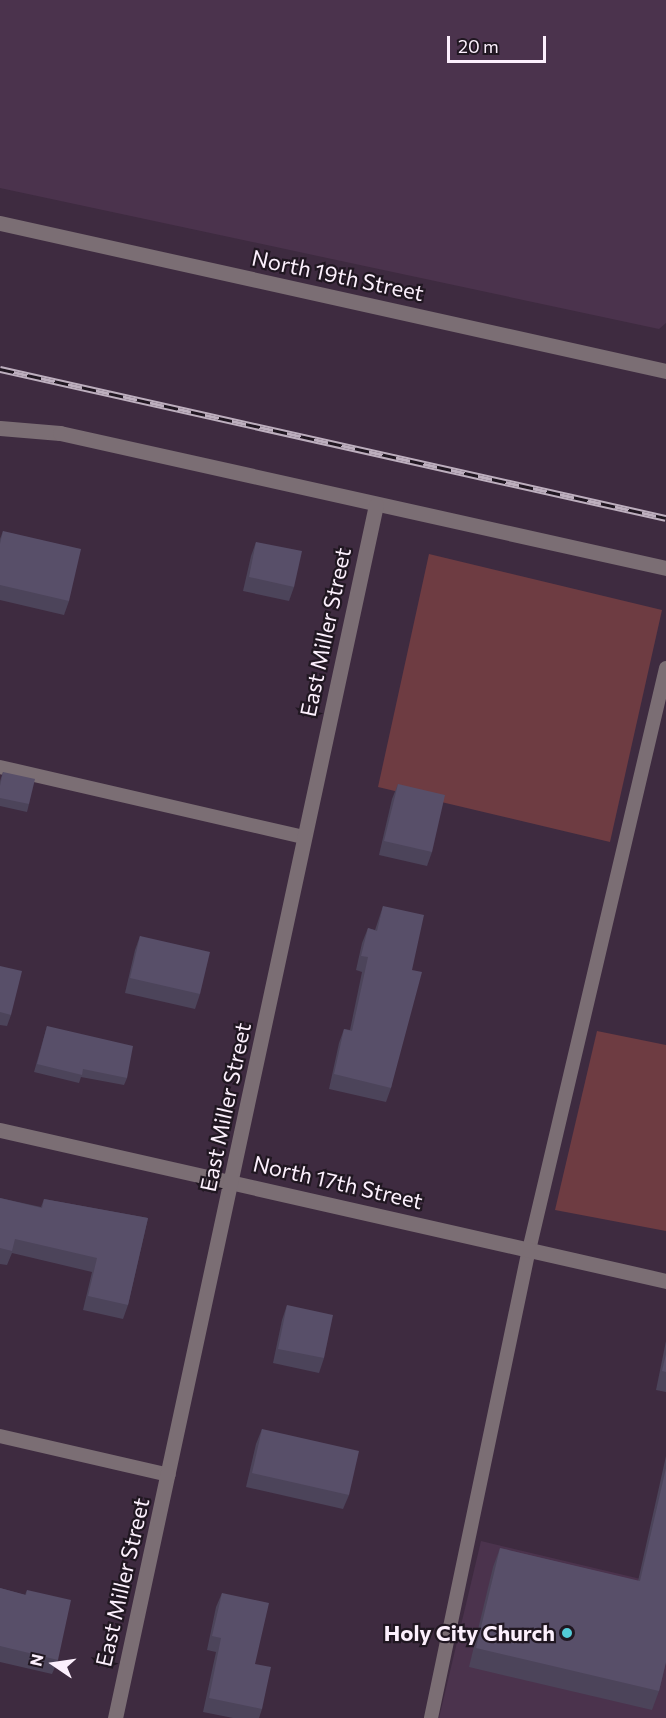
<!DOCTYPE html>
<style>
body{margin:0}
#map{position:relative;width:666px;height:1718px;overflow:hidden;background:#3e2b40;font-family:Commissioner,sans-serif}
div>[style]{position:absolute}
.built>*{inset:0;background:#4b334d}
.green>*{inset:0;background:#6e3c42}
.service>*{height:14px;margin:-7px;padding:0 7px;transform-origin:7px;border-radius:7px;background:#7b6e74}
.minor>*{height:15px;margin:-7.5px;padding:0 7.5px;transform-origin:7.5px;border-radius:7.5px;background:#7b6e74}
.tertiary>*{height:15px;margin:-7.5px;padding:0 7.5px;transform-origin:7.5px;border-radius:7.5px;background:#7b6e74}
.rail>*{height:7px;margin-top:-3.5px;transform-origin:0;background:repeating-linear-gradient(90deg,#201721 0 14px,#bdafbe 0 28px);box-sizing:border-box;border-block:2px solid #bdafbe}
.wall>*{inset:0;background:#4c445a}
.building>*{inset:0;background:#584f69}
.dots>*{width:16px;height:16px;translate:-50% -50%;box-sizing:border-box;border:3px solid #201721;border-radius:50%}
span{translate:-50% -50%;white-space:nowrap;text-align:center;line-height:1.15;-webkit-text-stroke:4.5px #201721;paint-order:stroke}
.street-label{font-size:22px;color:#fcf0fd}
.poi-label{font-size:22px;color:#fcf0fd;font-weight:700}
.right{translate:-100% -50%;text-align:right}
.north{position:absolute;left:24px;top:1634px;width:60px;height:60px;-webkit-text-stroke:4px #201721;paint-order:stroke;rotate:283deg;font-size:16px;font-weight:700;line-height:24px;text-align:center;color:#fcf0fd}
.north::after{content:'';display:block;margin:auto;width:21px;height:27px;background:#fcf0fd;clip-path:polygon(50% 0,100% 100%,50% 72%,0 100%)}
.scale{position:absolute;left:447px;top:36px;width:99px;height:27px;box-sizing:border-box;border:3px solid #fcf0fd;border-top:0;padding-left:8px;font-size:18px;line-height:21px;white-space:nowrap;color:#fcf0fd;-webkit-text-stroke:4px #201721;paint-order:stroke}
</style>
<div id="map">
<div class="built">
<div style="clip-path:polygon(0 0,666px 0,666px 323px,659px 329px,0 188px)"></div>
<div style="clip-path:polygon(481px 1541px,666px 1585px,666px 1718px,439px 1718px)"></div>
</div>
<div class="green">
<div style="clip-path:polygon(429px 554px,662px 610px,610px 842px,378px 787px)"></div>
<div style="clip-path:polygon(597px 1031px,666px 1045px,666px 1231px,555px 1210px)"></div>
</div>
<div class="service">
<div style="left:0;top:767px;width:312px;rotate:13deg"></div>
<div style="left:0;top:1436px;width:173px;rotate:13deg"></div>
<div style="left:431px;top:1718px;width:478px;rotate:-78.2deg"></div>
<div style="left:529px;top:1250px;width:598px;rotate:-76.75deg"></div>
</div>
<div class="minor">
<div style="left:0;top:428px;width:60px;rotate:4.8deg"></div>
<div style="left:60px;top:433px;width:621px;rotate:12.56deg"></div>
<div style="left:0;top:1130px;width:683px;rotate:12.77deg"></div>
<div style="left:115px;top:1718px;width:1241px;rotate:-77.86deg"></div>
</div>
<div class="tertiary">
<div style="left:0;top:223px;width:682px;rotate:12.53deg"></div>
</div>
<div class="rail">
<div style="left:0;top:369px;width:682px;rotate:12.61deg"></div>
</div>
<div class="wall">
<div style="clip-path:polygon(3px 531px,69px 601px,64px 615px,0 600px,0 539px)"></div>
<div style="clip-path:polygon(256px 542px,294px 587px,289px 601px,243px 591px,251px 556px)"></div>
<div style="clip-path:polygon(3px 772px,29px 804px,27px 812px,0 806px,0 781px)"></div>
<div style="clip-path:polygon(398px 784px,432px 852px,427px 866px,379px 855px,392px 799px)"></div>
<div style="clip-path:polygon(383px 906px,412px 970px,391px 1088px,386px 1102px,329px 1089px,339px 1043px,344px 1029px,350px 1030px,362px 972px,356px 970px,362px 943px,368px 928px,375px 930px)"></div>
<div style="clip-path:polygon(140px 936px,200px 994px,195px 1009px,125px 993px,135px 950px)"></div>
<div style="clip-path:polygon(0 966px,11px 1015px,7px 1026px,0 1025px)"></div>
<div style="clip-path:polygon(47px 1026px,127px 1078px,124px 1085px,81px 1077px,79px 1083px,34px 1072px)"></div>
<div style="clip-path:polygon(0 1198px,41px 1207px,44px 1199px,148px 1218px,128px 1305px,123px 1319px,83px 1310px,92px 1272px,12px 1253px,7px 1265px,0 1264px)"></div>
<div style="clip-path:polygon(287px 1305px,324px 1358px,319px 1373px,273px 1363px,282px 1320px)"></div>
<div style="clip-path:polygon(666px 1341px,666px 1392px,656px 1390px)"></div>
<div style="clip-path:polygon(262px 1429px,349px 1495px,343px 1509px,246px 1487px,256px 1444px)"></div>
<div style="clip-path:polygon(666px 1456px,666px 1662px,659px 1691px,652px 1710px,469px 1667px,493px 1567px,500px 1548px,638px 1581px)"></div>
<div style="clip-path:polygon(0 1588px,25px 1595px,27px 1590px,58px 1660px,52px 1674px,0 1662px)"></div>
<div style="clip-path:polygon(222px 1593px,255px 1664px,262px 1709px,259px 1718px,233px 1718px,203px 1712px,216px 1652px,207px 1650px,216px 1607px)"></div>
</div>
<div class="building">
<div style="clip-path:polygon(3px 531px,81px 549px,69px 601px,0 585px,0 544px)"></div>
<div style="clip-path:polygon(256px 542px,302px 551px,294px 587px,249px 577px)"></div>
<div style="clip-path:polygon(3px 772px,35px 779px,29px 804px,0 798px,0 786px)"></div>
<div style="clip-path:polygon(398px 784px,445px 795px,432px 852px,384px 841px)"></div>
<div style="clip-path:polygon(383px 906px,424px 915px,412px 970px,422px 972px,391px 1088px,334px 1074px,344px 1029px,352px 1031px,368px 957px,361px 956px,368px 928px,377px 931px)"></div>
<div style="clip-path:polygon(140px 936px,210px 952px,200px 994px,130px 978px)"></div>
<div style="clip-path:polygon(0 966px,22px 971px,11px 1015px,0 1012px)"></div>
<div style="clip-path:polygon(47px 1026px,133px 1046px,127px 1078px,83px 1069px,82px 1075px,37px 1064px)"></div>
<div style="clip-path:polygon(0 1198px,42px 1208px,44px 1199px,148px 1218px,128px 1305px,88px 1296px,97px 1258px,15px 1239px,12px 1251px,0 1248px)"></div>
<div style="clip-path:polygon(287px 1305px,333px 1315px,324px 1358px,278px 1349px)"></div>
<div style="clip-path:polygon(666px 1354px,666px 1372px,662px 1371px)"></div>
<div style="clip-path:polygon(262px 1429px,359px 1451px,349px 1495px,252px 1473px)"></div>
<div style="clip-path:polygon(666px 1468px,666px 1662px,659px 1691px,476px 1648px,500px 1548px,640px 1581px)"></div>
<div style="clip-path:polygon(0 1588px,26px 1595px,27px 1590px,71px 1600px,58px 1660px,0 1646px)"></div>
<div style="clip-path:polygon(222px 1593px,269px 1603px,255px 1664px,271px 1667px,262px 1709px,209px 1698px,221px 1638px,212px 1636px)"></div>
</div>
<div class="dots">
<div style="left:567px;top:1633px;background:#52cbd7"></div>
</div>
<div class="street-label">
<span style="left:338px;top:275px;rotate:12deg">North 19th Street</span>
<span style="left:325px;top:632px;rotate:-78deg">East Miller Street</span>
<span style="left:225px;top:1107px;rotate:-78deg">East Miller Street</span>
<span style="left:338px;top:1182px;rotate:13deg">North 17th Street</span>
<span style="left:122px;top:1582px;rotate:-77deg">East Miller Street</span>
</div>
<div class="poi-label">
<span class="right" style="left:555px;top:1633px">Holy City Church</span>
</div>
<div class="north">N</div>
<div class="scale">20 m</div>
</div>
